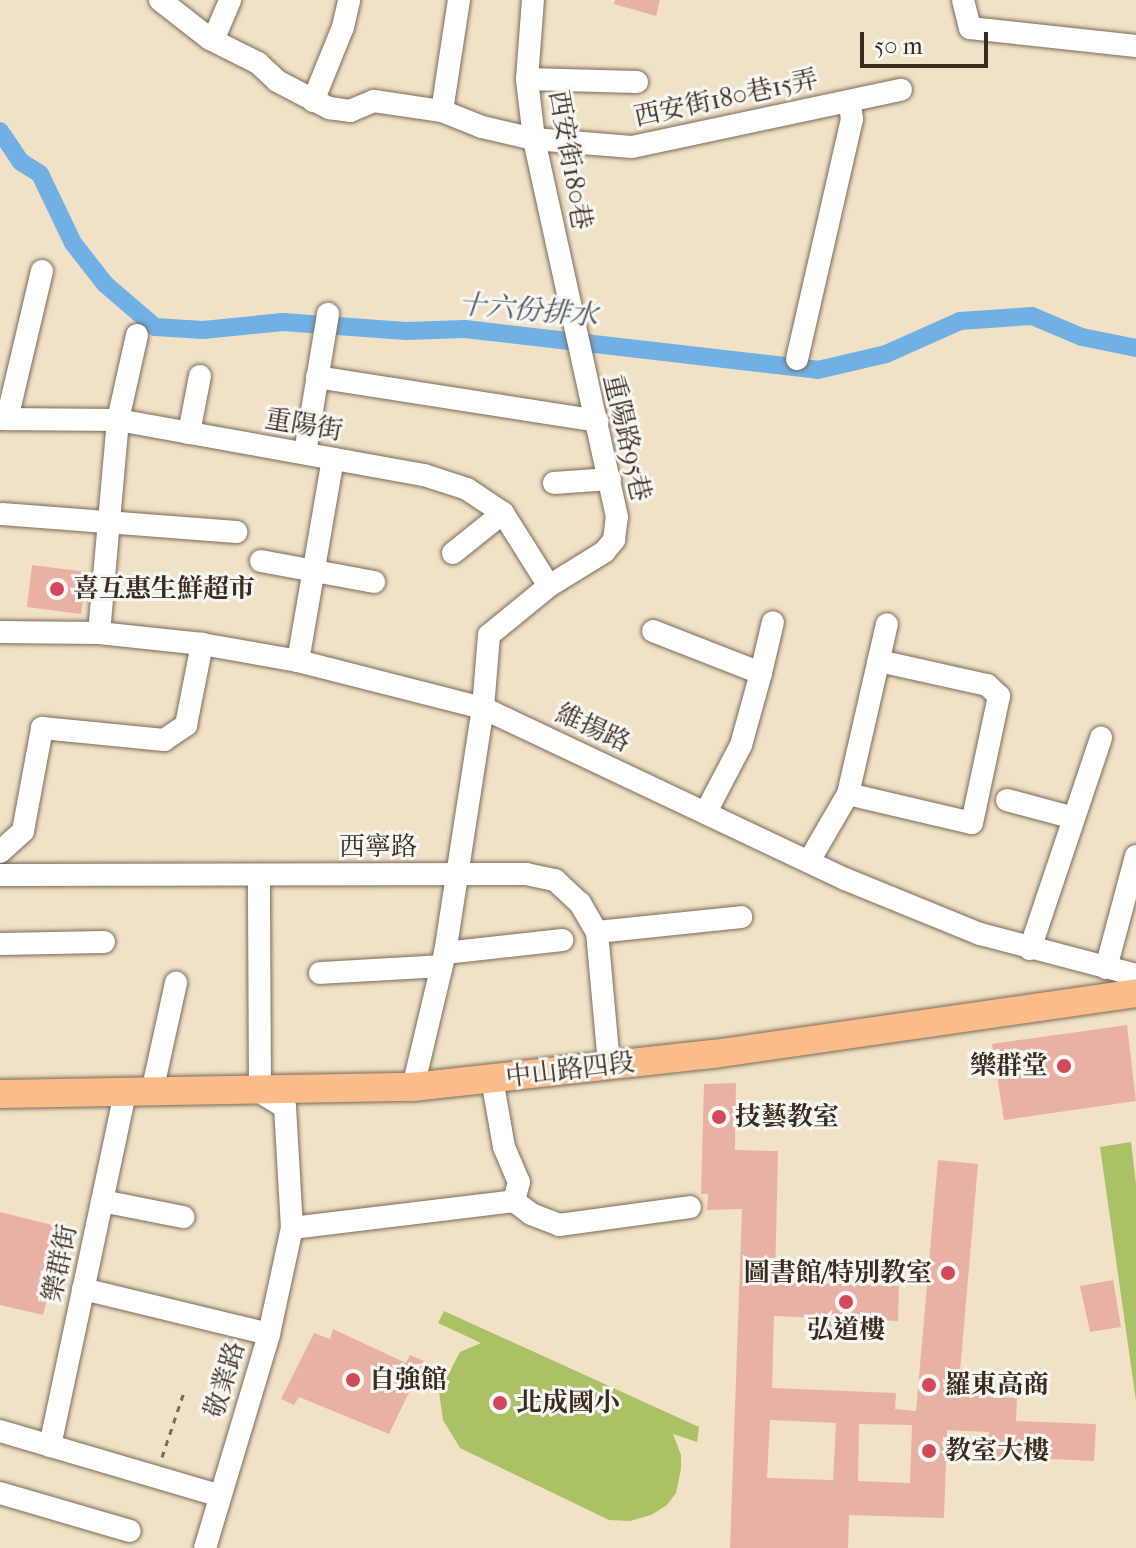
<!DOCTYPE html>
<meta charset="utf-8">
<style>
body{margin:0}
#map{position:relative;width:1136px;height:1548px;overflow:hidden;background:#f1e2c7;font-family:"IM FELL French Canon","Noto Serif TC",serif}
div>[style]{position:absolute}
.green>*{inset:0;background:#abc166}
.canal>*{height:18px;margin:-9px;padding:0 9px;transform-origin:9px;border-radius:9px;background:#70b0e4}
.building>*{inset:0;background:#e8b1a4}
.path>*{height:3px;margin-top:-1.5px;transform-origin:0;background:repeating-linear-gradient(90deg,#7b6a59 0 6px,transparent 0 12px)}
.roads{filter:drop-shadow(0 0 2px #7b6a59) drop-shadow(0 0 2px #7b6a59)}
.minor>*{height:22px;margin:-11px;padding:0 11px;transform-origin:11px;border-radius:11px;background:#fff}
.major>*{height:28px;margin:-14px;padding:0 14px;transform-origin:14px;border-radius:14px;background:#f9bc8a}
.dots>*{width:22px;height:22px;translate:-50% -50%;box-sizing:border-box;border:4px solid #f6f6f2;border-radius:50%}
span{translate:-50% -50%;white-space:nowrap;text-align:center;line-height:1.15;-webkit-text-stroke:6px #f6f6f2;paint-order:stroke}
.street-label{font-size:26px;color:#3b2a1e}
.poi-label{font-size:26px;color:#3b2a1e;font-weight:700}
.left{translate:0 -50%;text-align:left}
.right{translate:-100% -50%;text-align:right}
.water-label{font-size:28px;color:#4e5963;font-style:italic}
.scale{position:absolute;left:860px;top:32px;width:128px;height:36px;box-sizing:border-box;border:4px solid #3b2a1e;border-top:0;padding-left:10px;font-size:24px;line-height:28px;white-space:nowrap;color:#3b2a1e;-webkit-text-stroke:6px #f6f6f2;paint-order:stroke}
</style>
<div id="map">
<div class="green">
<div style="clip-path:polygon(1131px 1142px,1136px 1184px,1136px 1401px,1100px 1147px)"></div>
<div style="clip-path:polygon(444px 1311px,699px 1427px,697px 1442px,673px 1434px,681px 1455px,681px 1469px,676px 1493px,667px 1505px,651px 1515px,630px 1521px,609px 1520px,460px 1448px,443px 1420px,439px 1392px,460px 1352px,481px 1343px,438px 1323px)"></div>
</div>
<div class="canal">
<div style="left:0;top:131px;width:37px;rotate:56deg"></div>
<div style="left:21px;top:162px;width:22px;rotate:32deg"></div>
<div style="left:40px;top:174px;width:76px;rotate:64.4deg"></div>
<div style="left:73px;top:243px;width:52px;rotate:52deg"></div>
<div style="left:105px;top:284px;width:66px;rotate:40.7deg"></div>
<div style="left:155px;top:327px;width:48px;rotate:3.6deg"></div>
<div style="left:203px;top:330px;width:80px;rotate:-5.7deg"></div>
<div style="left:283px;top:322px;width:123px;rotate:4.2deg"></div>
<div style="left:406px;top:331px;width:59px;rotate:-1.9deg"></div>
<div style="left:465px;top:329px;width:355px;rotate:6.6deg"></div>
<div style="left:818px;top:370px;width:70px;rotate:-13.2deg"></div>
<div style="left:886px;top:354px;width:81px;rotate:-24deg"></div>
<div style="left:960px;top:321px;width:72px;rotate:-4deg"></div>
<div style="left:1032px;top:316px;width:54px;rotate:22.8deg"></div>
<div style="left:1082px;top:337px;width:55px;rotate:11.5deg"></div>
</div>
<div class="building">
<div style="clip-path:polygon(615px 0,660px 0,656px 16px,614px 4px)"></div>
<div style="clip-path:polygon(32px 565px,87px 572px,81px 614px,27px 607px)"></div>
<div style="clip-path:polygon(1127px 1025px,1136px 1101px,1004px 1120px,992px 1044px)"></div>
<div style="clip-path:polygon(evenodd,736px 1083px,735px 1150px,778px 1151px,775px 1282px,899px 1286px,898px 1321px,877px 1320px,876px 1335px,823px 1333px,824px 1318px,774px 1316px,772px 1388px,896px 1393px,895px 1409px,916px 1411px,938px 1160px,978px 1164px,958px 1395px,1017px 1398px,1016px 1421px,1096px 1424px,1094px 1461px,988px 1456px,989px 1432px,947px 1430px,944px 1518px,849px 1515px,848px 1548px,730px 1548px,742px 1209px,707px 1210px,708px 1194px,701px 1194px,704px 1084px,736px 1083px,770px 1420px,836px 1423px,833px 1480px,767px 1478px,770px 1420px,736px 1083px,859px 1424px,912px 1425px,910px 1483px,858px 1481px,859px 1424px)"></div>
<div style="clip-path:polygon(0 1212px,64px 1228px,43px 1315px,0 1305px)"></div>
<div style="clip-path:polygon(1113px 1280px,1121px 1327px,1090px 1332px,1080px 1286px)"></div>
<div style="clip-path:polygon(333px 1329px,406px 1363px,410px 1355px,424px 1361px,389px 1434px,299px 1397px,294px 1405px,281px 1399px,314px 1333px,330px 1339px)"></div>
</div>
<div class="path">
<div style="left:162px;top:1457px;width:72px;rotate:-71.3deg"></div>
</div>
<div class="roads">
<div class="minor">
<div style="left:160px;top:0;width:63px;rotate:38deg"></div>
<div style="left:210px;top:39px;width:54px;rotate:26.6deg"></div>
<div style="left:258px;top:63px;width:26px;rotate:43deg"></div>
<div style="left:277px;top:81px;width:59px;rotate:27.4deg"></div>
<div style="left:329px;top:108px;width:21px;rotate:8deg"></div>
<div style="left:350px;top:111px;width:26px;rotate:-23deg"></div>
<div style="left:374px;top:101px;width:69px;rotate:8.4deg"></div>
<div style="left:442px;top:111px;width:43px;rotate:21.8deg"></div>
<div style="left:482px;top:127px;width:53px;rotate:13deg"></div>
<div style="left:534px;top:139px;width:98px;rotate:4.7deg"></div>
<div style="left:632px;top:147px;width:275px;rotate:-12deg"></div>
<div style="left:963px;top:0;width:29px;rotate:76deg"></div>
<div style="left:970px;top:28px;width:167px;rotate:6.2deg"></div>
<div style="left:217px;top:31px;width:34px;rotate:-67deg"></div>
<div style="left:527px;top:79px;width:110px;rotate:1.6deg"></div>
<div style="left:313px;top:101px;width:80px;rotate:-67.9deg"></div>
<div style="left:343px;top:27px;width:28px;rotate:-77deg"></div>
<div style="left:442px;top:111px;width:112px;rotate:-81.3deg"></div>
<div style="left:797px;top:359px;width:246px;rotate:-77.1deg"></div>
<div style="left:852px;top:119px;width:18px;rotate:-99deg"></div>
<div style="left:317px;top:377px;width:284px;rotate:8.9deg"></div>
<div style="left:0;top:419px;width:118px;rotate:0.5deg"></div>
<div style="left:118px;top:420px;width:311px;rotate:10.2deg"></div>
<div style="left:424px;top:475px;width:45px;rotate:18deg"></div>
<div style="left:467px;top:489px;width:43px;rotate:33.7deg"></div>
<div style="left:503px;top:513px;width:86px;rotate:57.8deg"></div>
<div style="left:7px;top:419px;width:152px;rotate:-76.7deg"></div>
<div style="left:189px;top:433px;width:58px;rotate:-79.1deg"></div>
<div style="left:305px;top:453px;width:141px;rotate:-80.6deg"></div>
<div style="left:554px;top:483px;width:56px;rotate:-4.1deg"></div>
<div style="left:2px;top:514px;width:235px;rotate:4.4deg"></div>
<div style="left:453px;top:553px;width:64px;rotate:-38.7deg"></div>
<div style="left:261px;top:561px;width:115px;rotate:10.5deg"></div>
<div style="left:653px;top:631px;width:116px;rotate:21.3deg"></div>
<div style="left:761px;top:673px;width:75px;rotate:105.5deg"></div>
<div style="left:741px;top:745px;width:76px;rotate:117.6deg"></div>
<div style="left:0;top:632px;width:99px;rotate:0.6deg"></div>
<div style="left:99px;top:633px;width:104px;rotate:6.1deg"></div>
<div style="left:202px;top:644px;width:97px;rotate:10deg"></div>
<div style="left:298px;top:661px;width:191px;rotate:14.3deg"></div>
<div style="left:483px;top:708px;width:400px;rotate:25.3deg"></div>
<div style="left:845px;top:879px;width:146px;rotate:22.2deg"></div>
<div style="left:980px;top:934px;width:161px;rotate:14.7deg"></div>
<div style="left:99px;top:633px;width:214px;rotate:-84.9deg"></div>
<div style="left:118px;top:420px;width:87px;rotate:-77.4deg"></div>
<div style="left:298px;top:661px;width:205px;rotate:-80.2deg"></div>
<div style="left:761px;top:673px;width:52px;rotate:-76.8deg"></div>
<div style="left:848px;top:794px;width:127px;rotate:13.2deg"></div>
<div style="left:972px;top:823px;width:130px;rotate:-78deg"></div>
<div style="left:999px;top:696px;width:16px;rotate:-137deg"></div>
<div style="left:987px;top:685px;width:111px;rotate:-167.5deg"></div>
<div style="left:1007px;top:800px;width:69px;rotate:15deg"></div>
<div style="left:0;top:852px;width:31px;rotate:-42deg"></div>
<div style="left:23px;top:831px;width:105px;rotate:-79.5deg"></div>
<div style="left:42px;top:728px;width:123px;rotate:5.6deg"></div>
<div style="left:164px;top:740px;width:27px;rotate:-34deg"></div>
<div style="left:186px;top:725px;width:83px;rotate:-78.8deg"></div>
<div style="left:809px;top:861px;width:78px;rotate:-59.8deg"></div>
<div style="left:848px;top:794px;width:174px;rotate:-77.1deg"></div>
<div style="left:0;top:875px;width:526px;rotate:-0.11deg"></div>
<div style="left:526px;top:874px;width:30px;rotate:12deg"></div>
<div style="left:555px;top:880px;width:34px;rotate:43deg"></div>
<div style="left:580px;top:903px;width:34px;rotate:60deg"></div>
<div style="left:597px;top:932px;width:134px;rotate:84.8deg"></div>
<div style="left:597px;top:932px;width:145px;rotate:-5.9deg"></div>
<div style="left:0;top:944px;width:104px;rotate:-1.1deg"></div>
<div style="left:1030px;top:949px;width:223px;rotate:-71.4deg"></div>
<div style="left:445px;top:953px;width:118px;rotate:-6.3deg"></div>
<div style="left:1106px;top:968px;width:116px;rotate:-75deg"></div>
<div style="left:320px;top:973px;width:121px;rotate:-3.3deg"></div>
<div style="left:492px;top:1079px;width:69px;rotate:80deg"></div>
<div style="left:504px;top:1147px;width:38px;rotate:67deg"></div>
<div style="left:519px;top:1182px;width:20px;rotate:105deg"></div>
<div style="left:413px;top:1087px;width:138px;rotate:-76.6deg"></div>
<div style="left:445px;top:953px;width:248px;rotate:-81.2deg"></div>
<div style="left:483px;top:708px;width:73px;rotate:-85.3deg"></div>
<div style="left:489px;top:635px;width:77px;rotate:-39.2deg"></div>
<div style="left:549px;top:586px;width:65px;rotate:-31.7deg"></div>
<div style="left:604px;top:552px;width:16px;rotate:-50deg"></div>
<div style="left:614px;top:540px;width:23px;rotate:-83deg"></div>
<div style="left:617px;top:517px;width:387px;rotate:-102.4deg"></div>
<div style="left:534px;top:139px;width:60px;rotate:-96.7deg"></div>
<div style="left:527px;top:79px;width:79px;rotate:-85.7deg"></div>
<div style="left:152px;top:1092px;width:112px;rotate:-77.6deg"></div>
<div style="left:102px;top:1201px;width:83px;rotate:11.2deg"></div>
<div style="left:514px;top:1201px;width:21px;rotate:37deg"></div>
<div style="left:531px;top:1214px;width:30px;rotate:21deg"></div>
<div style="left:559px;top:1225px;width:132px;rotate:-7.8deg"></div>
<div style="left:292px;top:1228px;width:224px;rotate:-6.9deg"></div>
<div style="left:83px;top:1289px;width:191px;rotate:13.6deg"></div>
<div style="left:0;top:1431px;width:227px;rotate:16.4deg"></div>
<div style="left:50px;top:1446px;width:361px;rotate:-78deg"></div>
<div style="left:0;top:1493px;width:135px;rotate:16.3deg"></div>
<div style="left:205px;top:1548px;width:223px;rotate:-73.3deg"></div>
<div style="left:269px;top:1334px;width:108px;rotate:-77.8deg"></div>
<div style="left:292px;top:1228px;width:121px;rotate:-93.3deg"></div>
<div style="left:285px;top:1107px;width:29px;rotate:-149deg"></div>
<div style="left:260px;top:1092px;width:217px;rotate:-90.3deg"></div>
</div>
<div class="major">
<div style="left:0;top:1094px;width:413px;rotate:-1deg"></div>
<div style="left:413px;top:1087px;width:303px;rotate:-6.3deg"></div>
<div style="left:714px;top:1054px;width:426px;rotate:-8.2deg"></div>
</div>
</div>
<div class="dots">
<div style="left:57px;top:589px;background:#d1495b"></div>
<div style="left:1064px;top:1066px;background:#d1495b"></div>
<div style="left:719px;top:1117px;background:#d1495b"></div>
<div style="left:948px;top:1273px;background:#d1495b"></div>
<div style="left:846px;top:1302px;background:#d1495b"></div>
<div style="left:353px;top:1380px;background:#d1495b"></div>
<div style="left:929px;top:1385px;background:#d1495b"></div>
<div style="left:500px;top:1403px;background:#d1495b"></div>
<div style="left:929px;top:1451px;background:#d1495b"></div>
</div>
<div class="street-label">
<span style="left:726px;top:98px;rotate:-12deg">西安街180巷15弄</span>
<span style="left:570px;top:160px;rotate:80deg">西安街180巷</span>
<span style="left:304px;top:425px;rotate:10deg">重陽街</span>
<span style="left:627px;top:438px;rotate:77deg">重陽路95巷</span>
<span style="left:593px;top:728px;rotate:25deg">維揚路</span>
<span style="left:378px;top:847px">西寧路</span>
<span style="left:570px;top:1070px;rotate:-7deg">中山路四段</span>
<span style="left:60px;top:1263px;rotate:-78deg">樂群街</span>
<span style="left:225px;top:1380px;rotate:-73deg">敬業路</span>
</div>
<div class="poi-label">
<span class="left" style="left:73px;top:589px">喜互惠生鮮超市</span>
<span class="right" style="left:1048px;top:1066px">樂群堂</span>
<span class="left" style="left:735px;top:1117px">技藝教室</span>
<span class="right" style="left:932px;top:1273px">圖書館/特別教室</span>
<span style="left:846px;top:1330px">弘道樓</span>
<span class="left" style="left:369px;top:1380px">自強館</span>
<span class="left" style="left:945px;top:1385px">羅東高商</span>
<span class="left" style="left:516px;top:1403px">北成國小</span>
<span class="left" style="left:945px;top:1451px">教室大樓</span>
</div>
<div class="water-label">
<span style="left:528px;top:310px;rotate:5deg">十六份排水</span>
</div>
<div class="scale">50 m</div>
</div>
